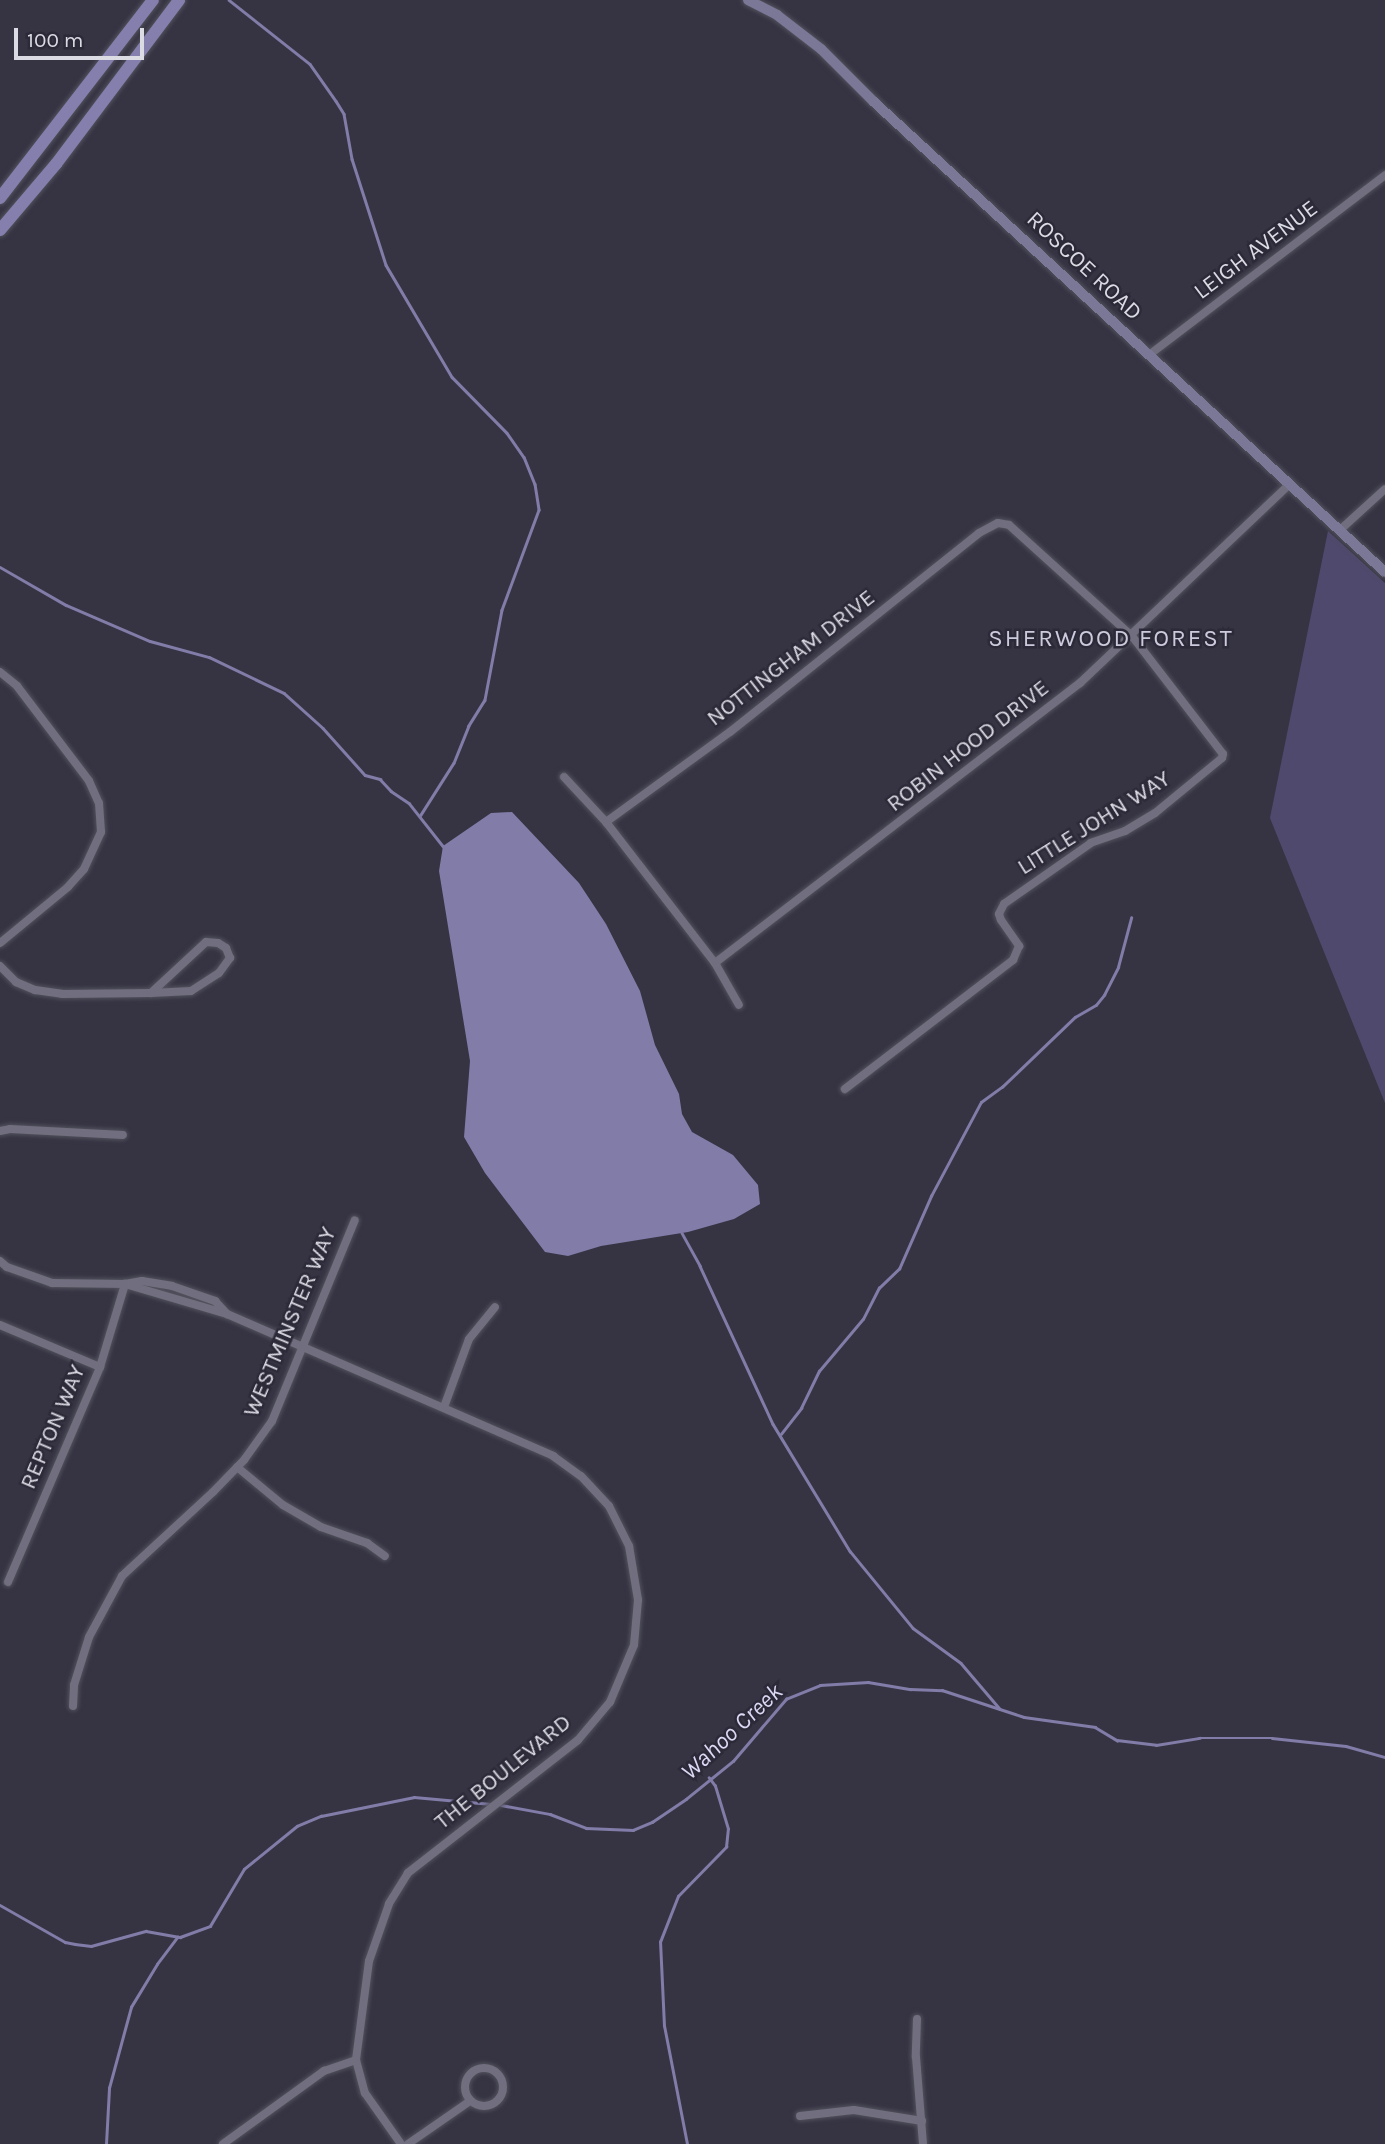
<!DOCTYPE html>
<style>
body{margin:0}
#map{position:relative;width:1385px;height:2144px;overflow:hidden;background:#363443;font-family:Karla,sans-serif}
div>[style]{position:absolute}
.green>*{inset:0;background:#4f4a6d}
.water>*{inset:0;background:#817ca8}
.stream>*{height:2.5px;margin:-1.25px;padding:0 1.25px;transform-origin:1.25px;border-radius:1.25px;background:#817ca8}
.roads{filter:drop-shadow(0 0 2px #52515d) drop-shadow(0 0 2px #52515d)}
.street>*{height:8px;margin:-4px;padding:0 4px;transform-origin:4px;border-radius:4px;background:#716f7f}
.street>.ring{margin:-4px;padding:0;box-sizing:content-box;background:none;border:8px solid #716f7f;border-radius:50%}
.secondary>*{height:10px;margin:-5px;padding:0 5px;transform-origin:5px;border-radius:5px;background:#7b7796}
.primary>*{height:12px;margin:-6px;padding:0 6px;transform-origin:6px;border-radius:6px;background:#857fad}
span{translate:-50% -50%;white-space:nowrap;text-align:center;line-height:1.15;-webkit-text-stroke:5px #2c2a38;paint-order:stroke}
.street-label{font-size:23px;color:#dbdbe4}
.neighbourhood-label{font-size:24px;color:#cccbdd;letter-spacing:2px}
.water-label{font-size:24px;color:#dbd8f4;font-style:italic}
.scale{position:absolute;left:14px;top:28px;width:130px;height:32px;box-sizing:border-box;border:4px solid #dbdbe4;border-top:0;padding-left:9px;font-size:21px;line-height:24px;white-space:nowrap;color:#dbdbe4;-webkit-text-stroke:5px #2c2a38;paint-order:stroke}
</style>
<div id="map">
<div class="green">
<div style="clip-path:polygon(1328px 531px,1385px 583px,1385px 1103px,1270px 818px)"></div>
</div>
<div class="water">
<div style="clip-path:polygon(512px 812px,579px 883px,606px 924px,640px 991px,655px 1045px,679px 1094px,682px 1114px,692px 1132px,733px 1155px,758px 1185px,760px 1204px,734px 1219px,688px 1232px,601px 1246px,568px 1256px,545px 1252px,485px 1173px,464px 1137px,470px 1061px,439px 871px,443px 846px,491px 813px)"></div>
</div>
<div class="stream">
<div style="left:229px;top:0;width:103px;rotate:38.3deg"></div>
<div style="left:310px;top:64px;width:45px;rotate:54.9deg"></div>
<div style="left:336px;top:101px;width:15px;rotate:58deg"></div>
<div style="left:344px;top:114px;width:46px;rotate:79.9deg"></div>
<div style="left:352px;top:159px;width:111px;rotate:72.2deg"></div>
<div style="left:386px;top:265px;width:130px;rotate:59.5deg"></div>
<div style="left:452px;top:377px;width:78px;rotate:45.5deg"></div>
<div style="left:507px;top:433px;width:29px;rotate:55deg"></div>
<div style="left:524px;top:457px;width:29px;rotate:68deg"></div>
<div style="left:535px;top:484px;width:26px;rotate:81deg"></div>
<div style="left:539px;top:510px;width:107px;rotate:110.3deg"></div>
<div style="left:502px;top:610px;width:92px;rotate:100.7deg"></div>
<div style="left:485px;top:700px;width:31px;rotate:122deg"></div>
<div style="left:469px;top:726px;width:40px;rotate:112deg"></div>
<div style="left:454px;top:763px;width:62px;rotate:122.4deg"></div>
<div style="left:0;top:567px;width:76px;rotate:29.9deg"></div>
<div style="left:66px;top:605px;width:91px;rotate:23.2deg"></div>
<div style="left:150px;top:641px;width:61px;rotate:15.2deg"></div>
<div style="left:209px;top:657px;width:83px;rotate:25.6deg"></div>
<div style="left:284px;top:693px;width:52px;rotate:41.9deg"></div>
<div style="left:323px;top:728px;width:63px;rotate:48.2deg"></div>
<div style="left:365px;top:775px;width:16px;rotate:15deg"></div>
<div style="left:380px;top:779px;width:16px;rotate:47deg"></div>
<div style="left:391px;top:791px;width:22px;rotate:34deg"></div>
<div style="left:409px;top:803px;width:55px;rotate:51.7deg"></div>
<div style="left:682px;top:1233px;width:38px;rotate:61deg"></div>
<div style="left:700px;top:1266px;width:174px;rotate:65.2deg"></div>
<div style="left:773px;top:1424px;width:149px;rotate:58.8deg"></div>
<div style="left:850px;top:1551px;width:99px;rotate:50.7deg"></div>
<div style="left:913px;top:1628px;width:59px;rotate:36.1deg"></div>
<div style="left:961px;top:1663px;width:60px;rotate:49.7deg"></div>
<div style="left:781px;top:1434px;width:33px;rotate:-52deg"></div>
<div style="left:801px;top:1408px;width:41px;rotate:-64.1deg"></div>
<div style="left:819px;top:1371px;width:68px;rotate:-49.8deg"></div>
<div style="left:863px;top:1319px;width:35px;rotate:-63deg"></div>
<div style="left:879px;top:1288px;width:28px;rotate:-44deg"></div>
<div style="left:899px;top:1269px;width:80px;rotate:-66.3deg"></div>
<div style="left:931px;top:1196px;width:106px;rotate:-62deg"></div>
<div style="left:981px;top:1102px;width:26px;rotate:-36deg"></div>
<div style="left:1002px;top:1087px;width:101px;rotate:-43.8deg"></div>
<div style="left:1075px;top:1017px;width:24px;rotate:-30deg"></div>
<div style="left:1096px;top:1005px;width:13px;rotate:-51deg"></div>
<div style="left:1104px;top:995px;width:31px;rotate:-63deg"></div>
<div style="left:1118px;top:967px;width:51px;rotate:-75.1deg"></div>
<div style="left:501px;top:1805px;width:50px;rotate:10.4deg"></div>
<div style="left:550px;top:1814px;width:39px;rotate:21deg"></div>
<div style="left:586px;top:1828px;width:47px;rotate:2.4deg"></div>
<div style="left:633px;top:1830px;width:21px;rotate:-23deg"></div>
<div style="left:652px;top:1822px;width:41px;rotate:-34.1deg"></div>
<div style="left:686px;top:1799px;width:60px;rotate:-39deg"></div>
<div style="left:733px;top:1761px;width:82px;rotate:-49.5deg"></div>
<div style="left:786px;top:1699px;width:37px;rotate:-22deg"></div>
<div style="left:820px;top:1685px;width:48px;rotate:-3.6deg"></div>
<div style="left:868px;top:1682px;width:43px;rotate:9.5deg"></div>
<div style="left:910px;top:1689px;width:32px;rotate:2deg"></div>
<div style="left:942px;top:1690px;width:86px;rotate:18.2deg"></div>
<div style="left:1024px;top:1717px;width:72px;rotate:8deg"></div>
<div style="left:1095px;top:1727px;width:26px;rotate:31deg"></div>
<div style="left:1117px;top:1740px;width:39px;rotate:7deg"></div>
<div style="left:1156px;top:1745px;width:44px;rotate:-9.2deg"></div>
<div style="left:1199px;top:1738px;width:73px"></div>
<div style="left:1272px;top:1738px;width:74px;rotate:6.2deg"></div>
<div style="left:1346px;top:1746px;width:41px;rotate:15.8deg"></div>
<div style="left:0;top:1905px;width:75px;rotate:29.6deg"></div>
<div style="left:65px;top:1942px;width:10px;rotate:11deg"></div>
<div style="left:75px;top:1944px;width:16px;rotate:7deg"></div>
<div style="left:91px;top:1946px;width:57px;rotate:-15.3deg"></div>
<div style="left:146px;top:1931px;width:35px;rotate:10deg"></div>
<div style="left:180px;top:1937px;width:32px;rotate:-20deg"></div>
<div style="left:210px;top:1926px;width:66px;rotate:-59.2deg"></div>
<div style="left:244px;top:1869px;width:68px;rotate:-39.1deg"></div>
<div style="left:297px;top:1826px;width:26px;rotate:-23deg"></div>
<div style="left:321px;top:1816px;width:95px;rotate:-11.5deg"></div>
<div style="left:414px;top:1797px;width:77px;rotate:5.2deg"></div>
<div style="left:106px;top:2144px;width:56px;rotate:-86.9deg"></div>
<div style="left:109px;top:2088px;width:84px;rotate:-74.8deg"></div>
<div style="left:131px;top:2007px;width:50px;rotate:-58.8deg"></div>
<div style="left:157px;top:1964px;width:34px;rotate:-53deg"></div>
<div style="left:687px;top:2144px;width:120px;rotate:-101deg"></div>
<div style="left:664px;top:2026px;width:84px;rotate:-92.7deg"></div>
<div style="left:660px;top:1942px;width:49px;rotate:-68.6deg"></div>
<div style="left:678px;top:1896px;width:69px;rotate:-45.6deg"></div>
<div style="left:726px;top:1847px;width:18px;rotate:-84deg"></div>
<div style="left:728px;top:1829px;width:45px;rotate:-106.8deg"></div>
<div style="left:715px;top:1786px;width:10px;rotate:-127deg"></div>
</div>
<div class="roads">
<div class="street">
<div style="left:1149px;top:355px;width:297px;rotate:-37.3deg"></div>
<div style="left:1341px;top:529px;width:59px;rotate:-42.3deg"></div>
<div style="left:0;top:672px;width:22px;rotate:39deg"></div>
<div style="left:17px;top:686px;width:119px;rotate:52.8deg"></div>
<div style="left:89px;top:781px;width:24px;rotate:66deg"></div>
<div style="left:99px;top:803px;width:29px;rotate:86deg"></div>
<div style="left:101px;top:832px;width:41px;rotate:114.7deg"></div>
<div style="left:84px;top:869px;width:24px;rotate:132deg"></div>
<div style="left:68px;top:887px;width:88px;rotate:140.5deg"></div>
<div style="left:564px;top:777px;width:62px;rotate:47deg"></div>
<div style="left:606px;top:822px;width:178px;rotate:52.3deg"></div>
<div style="left:715px;top:963px;width:48px;rotate:60.3deg"></div>
<div style="left:606px;top:822px;width:153px;rotate:-36deg"></div>
<div style="left:730px;top:732px;width:319px;rotate:-38.6deg"></div>
<div style="left:979px;top:533px;width:21px;rotate:-28deg"></div>
<div style="left:998px;top:523px;width:11px;rotate:10deg"></div>
<div style="left:1009px;top:525px;width:166px;rotate:42.1deg"></div>
<div style="left:1132px;top:636px;width:149px;rotate:52.4deg"></div>
<div style="left:1223px;top:754px;width:4px;rotate:104deg"></div>
<div style="left:1222px;top:758px;width:87px;rotate:140.6deg"></div>
<div style="left:1155px;top:813px;width:35px;rotate:149deg"></div>
<div style="left:1125px;top:831px;width:36px;rotate:161deg"></div>
<div style="left:1091px;top:843px;width:106px;rotate:145deg"></div>
<div style="left:1004px;top:904px;width:11px;rotate:117deg"></div>
<div style="left:999px;top:914px;width:6px;rotate:72deg"></div>
<div style="left:1001px;top:920px;width:32px;rotate:55deg"></div>
<div style="left:1019px;top:946px;width:15px;rotate:113deg"></div>
<div style="left:1013px;top:960px;width:212px;rotate:142.5deg"></div>
<div style="left:715px;top:963px;width:460px;rotate:-37.5deg"></div>
<div style="left:1080px;top:683px;width:289px;rotate:-43.5deg"></div>
<div style="left:0;top:966px;width:23px;rotate:45deg"></div>
<div style="left:16px;top:982px;width:21px;rotate:23deg"></div>
<div style="left:35px;top:990px;width:27px;rotate:8deg"></div>
<div style="left:62px;top:994px;width:89px;rotate:-0.6deg"></div>
<div style="left:151px;top:993px;width:40px;rotate:-2.9deg"></div>
<div style="left:191px;top:991px;width:33px;rotate:-33deg"></div>
<div style="left:219px;top:973px;width:19px;rotate:-54deg"></div>
<div style="left:230px;top:958px;width:11px;rotate:-112deg"></div>
<div style="left:226px;top:948px;width:9px;rotate:-148deg"></div>
<div style="left:218px;top:943px;width:12px;rotate:-175deg"></div>
<div style="left:206px;top:942px;width:75px;rotate:137.2deg"></div>
<div style="left:0;top:1131px;width:10px;rotate:-11deg"></div>
<div style="left:10px;top:1129px;width:113px;rotate:3deg"></div>
<div style="left:0;top:1261px;width:9px;rotate:41deg"></div>
<div style="left:7px;top:1267px;width:48px;rotate:19.6deg"></div>
<div style="left:52px;top:1283px;width:73px;rotate:0.8deg"></div>
<div style="left:125px;top:1284px;width:17px;rotate:-10deg"></div>
<div style="left:142px;top:1281px;width:30px;rotate:9deg"></div>
<div style="left:172px;top:1286px;width:46px;rotate:19.2deg"></div>
<div style="left:215px;top:1301px;width:18px;rotate:47deg"></div>
<div style="left:125px;top:1284px;width:106px;rotate:16.4deg"></div>
<div style="left:227px;top:1314px;width:356px;rotate:23.5deg"></div>
<div style="left:553px;top:1456px;width:34px;rotate:36deg"></div>
<div style="left:581px;top:1476px;width:41px;rotate:47deg"></div>
<div style="left:609px;top:1506px;width:45px;rotate:63.4deg"></div>
<div style="left:629px;top:1546px;width:55px;rotate:80.5deg"></div>
<div style="left:638px;top:1600px;width:45px;rotate:95.1deg"></div>
<div style="left:634px;top:1645px;width:62px;rotate:112.8deg"></div>
<div style="left:610px;top:1702px;width:50px;rotate:130.1deg"></div>
<div style="left:578px;top:1740px;width:216px;rotate:142deg"></div>
<div style="left:408px;top:1873px;width:36px;rotate:122deg"></div>
<div style="left:389px;top:1904px;width:60px;rotate:109.3deg"></div>
<div style="left:369px;top:1961px;width:100px;rotate:97.5deg"></div>
<div style="left:356px;top:2060px;width:34px;rotate:75deg"></div>
<div style="left:365px;top:2093px;width:62px;rotate:54.8deg"></div>
<div style="left:0;top:1325px;width:108px;rotate:22.8deg"></div>
<div style="left:444px;top:1407px;width:72px;rotate:-69.8deg"></div>
<div style="left:469px;top:1339px;width:41px;rotate:-50.9deg"></div>
<div style="left:237px;top:1467px;width:60px;rotate:39.6deg"></div>
<div style="left:283px;top:1505px;width:44px;rotate:30.1deg"></div>
<div style="left:321px;top:1527px;width:49px;rotate:19.2deg"></div>
<div style="left:367px;top:1543px;width:22px;rotate:36deg"></div>
<div style="left:8px;top:1582px;width:234px;rotate:-66.8deg"></div>
<div style="left:100px;top:1367px;width:87px;rotate:-73.2deg"></div>
<div style="left:73px;top:1706px;width:21px;rotate:-87deg"></div>
<div style="left:74px;top:1685px;width:50px;rotate:-72.6deg"></div>
<div style="left:89px;top:1637px;width:69px;rotate:-61.6deg"></div>
<div style="left:122px;top:1576px;width:124px;rotate:-42.7deg"></div>
<div style="left:213px;top:1492px;width:45px;rotate:-45.9deg"></div>
<div style="left:244px;top:1460px;width:48px;rotate:-54.3deg"></div>
<div style="left:272px;top:1421px;width:217px;rotate:-67.6deg"></div>
<div style="left:917px;top:2019px;width:38px;rotate:92deg"></div>
<div style="left:916px;top:2057px;width:87px;rotate:85.4deg"></div>
<div class="ring" style="left:465px;top:2068px;width:30px;height:30px"></div>
<div style="left:800px;top:2116px;width:54px;rotate:-6.3deg"></div>
<div style="left:854px;top:2110px;width:69px;rotate:9.2deg"></div>
<div style="left:223px;top:2144px;width:125px;rotate:-35.9deg"></div>
<div style="left:324px;top:2071px;width:34px;rotate:-19deg"></div>
<div style="left:408px;top:2144px;width:75px;rotate:-34.7deg"></div>
</div>
<div class="secondary">
<div style="left:748px;top:0;width:33px;rotate:27deg"></div>
<div style="left:777px;top:15px;width:56px;rotate:37.7deg"></div>
<div style="left:821px;top:49px;width:75px;rotate:45deg"></div>
<div style="left:874px;top:102px;width:694px;rotate:42.61deg"></div>
</div>
<div class="primary">
<div style="left:0;top:198px;width:250px;rotate:-52.3deg"></div>
<div style="left:0;top:230px;width:87px;rotate:-49.7deg"></div>
<div style="left:56px;top:164px;width:205px;rotate:-53.1deg"></div>
</div>
</div>
<div class="street-label">
<span style="left:1256px;top:250px;rotate:-37deg">LEIGH AVENUE</span>
<span style="left:1084px;top:266px;rotate:43deg">ROSCOE ROAD</span>
<span style="left:791px;top:658px;rotate:-38deg">NOTTINGHAM DRIVE</span>
<span style="left:968px;top:746px;rotate:-38deg">ROBIN HOOD DRIVE</span>
<span style="left:1094px;top:823px;rotate:-32deg">LITTLE JOHN WAY</span>
<span style="left:290px;top:1322px;rotate:-67deg">WESTMINSTER WAY</span>
<span style="left:53px;top:1427px;rotate:-67deg">REPTON WAY</span>
<span style="left:503px;top:1772px;rotate:-39deg">THE BOULEVARD</span>
</div>
<div class="neighbourhood-label">
<span style="left:1111px;top:639px">SHERWOOD FOREST</span>
</div>
<div class="water-label">
<span style="left:732px;top:1732px;rotate:-43deg">Wahoo Creek</span>
</div>
<div class="scale">100 m</div>
</div>
